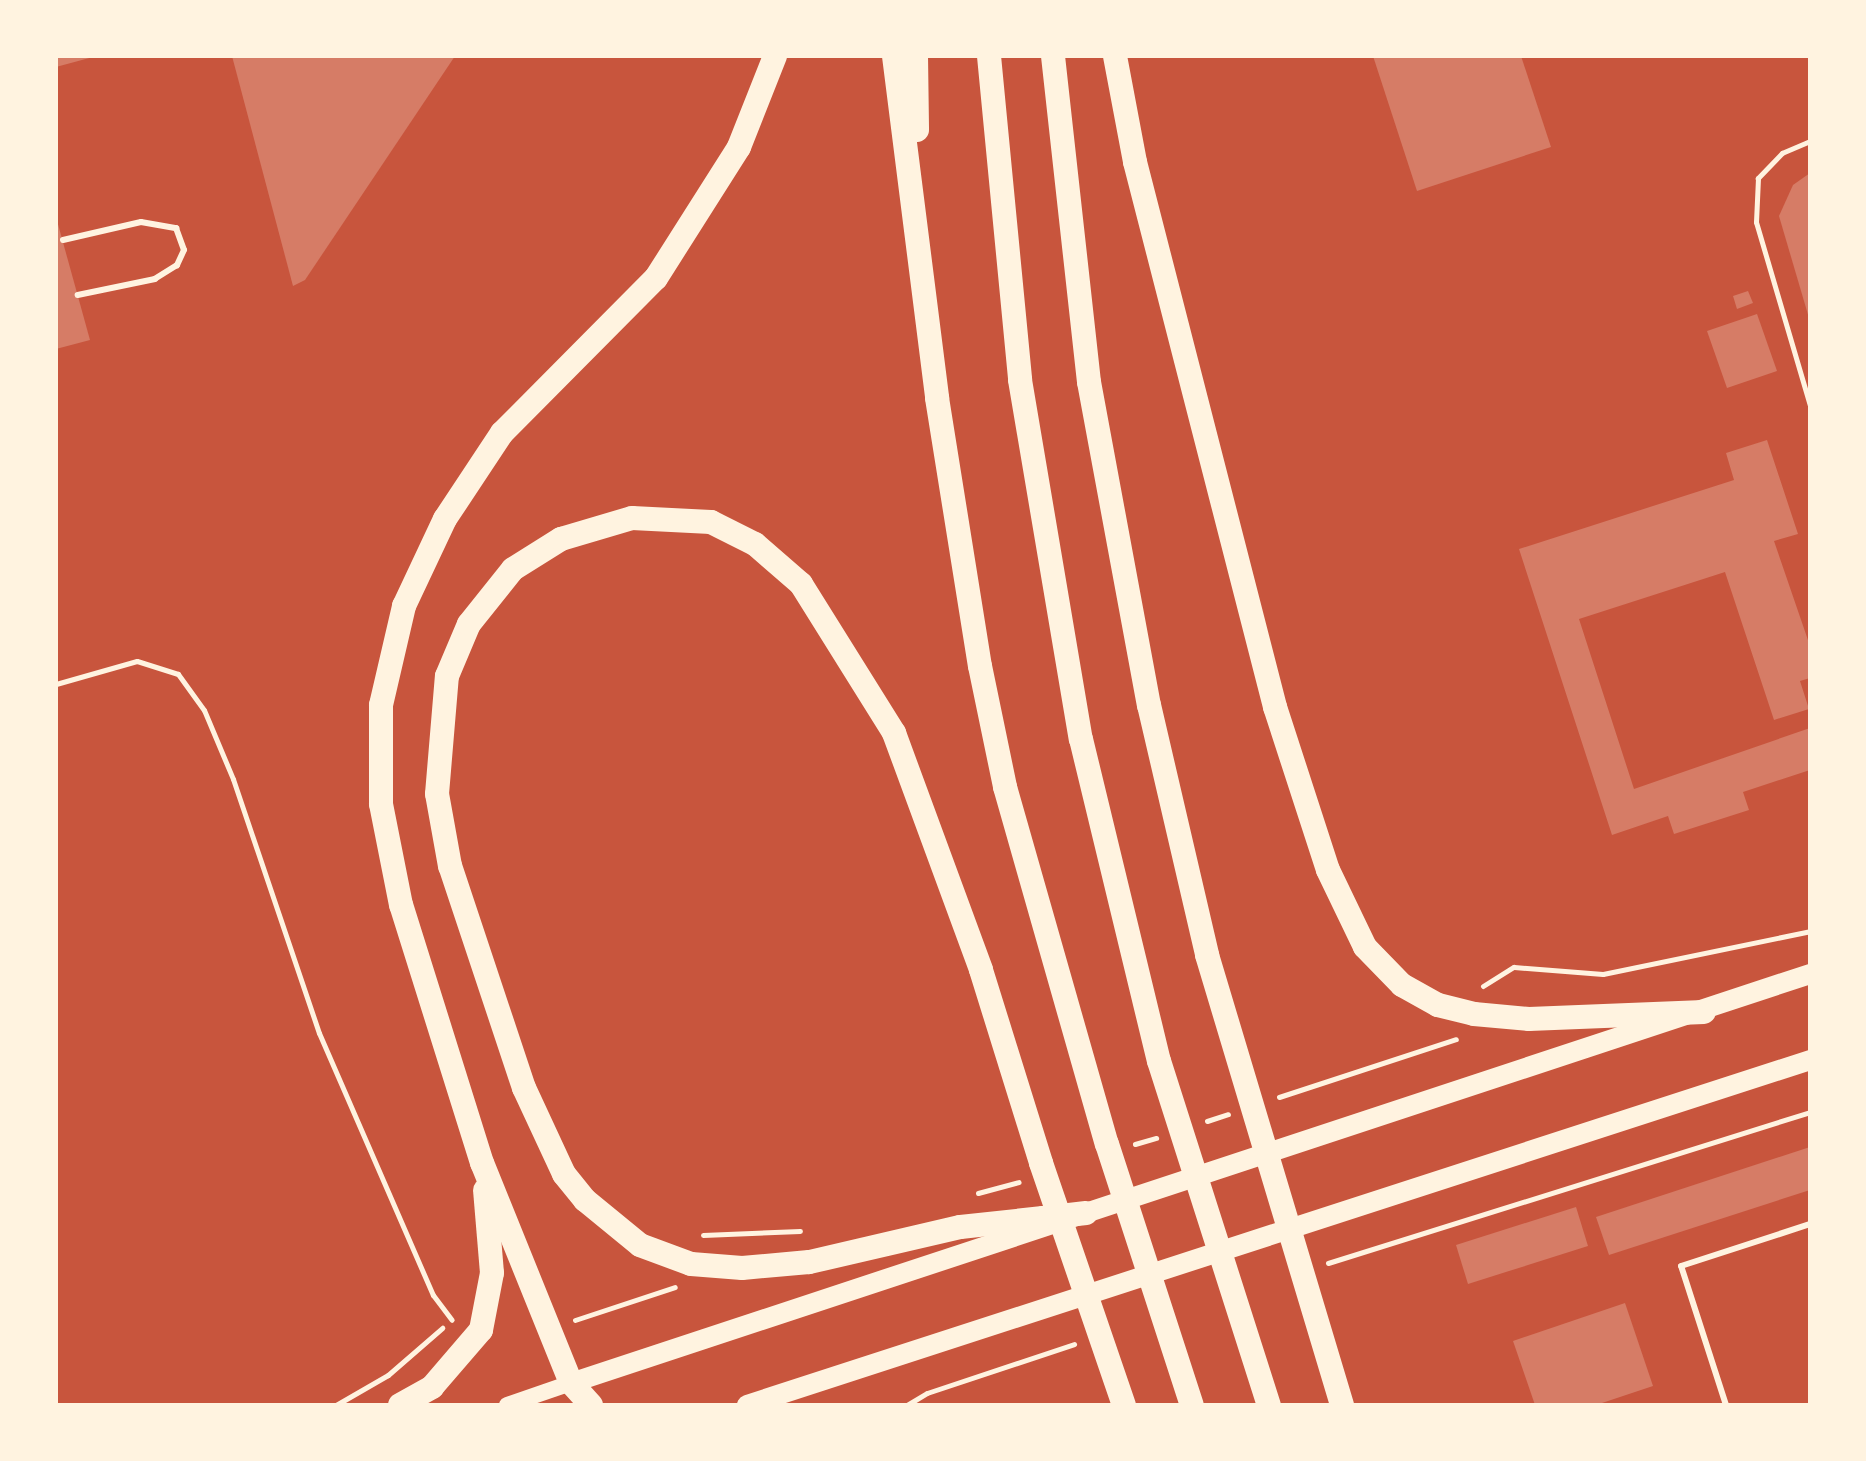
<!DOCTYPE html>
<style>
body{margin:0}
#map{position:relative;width:1866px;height:1461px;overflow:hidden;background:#c8553d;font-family:Bitter,serif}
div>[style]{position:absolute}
.building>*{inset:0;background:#d67c66}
.path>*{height:5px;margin:-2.5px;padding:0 2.5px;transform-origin:2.5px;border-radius:2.5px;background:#fff3e0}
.service>*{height:6px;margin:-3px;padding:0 3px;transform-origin:3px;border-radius:3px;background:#fff3e0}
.secondary>*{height:16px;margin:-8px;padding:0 8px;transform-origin:8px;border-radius:8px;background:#fff3e0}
.primary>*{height:20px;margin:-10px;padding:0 10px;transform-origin:10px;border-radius:10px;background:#fff3e0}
.motorway>*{height:24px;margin:-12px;padding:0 12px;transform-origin:12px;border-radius:12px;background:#fff3e0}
span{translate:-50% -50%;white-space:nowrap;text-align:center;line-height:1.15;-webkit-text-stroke:6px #fff3e0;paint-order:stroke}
.frame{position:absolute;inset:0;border:58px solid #fff3e0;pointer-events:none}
</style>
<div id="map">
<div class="building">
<div style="clip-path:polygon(56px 56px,93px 56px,93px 57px,56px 67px)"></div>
<div style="clip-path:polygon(232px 56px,455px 56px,305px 280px,293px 286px)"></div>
<div style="clip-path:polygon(1373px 56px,1521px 56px,1551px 147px,1417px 191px)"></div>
<div style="clip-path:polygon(1810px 173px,1810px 318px,1809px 318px,1779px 216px,1793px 185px)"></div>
<div style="clip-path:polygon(56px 217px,90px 340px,56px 349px)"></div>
<div style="clip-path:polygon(1748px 291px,1753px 303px,1737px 309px,1733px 296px)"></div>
<div style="clip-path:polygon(1757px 314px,1777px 371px,1727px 388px,1707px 331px)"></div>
<div style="clip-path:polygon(1767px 440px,1798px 534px,1774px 541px,1810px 646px,1810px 678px,1800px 681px,1809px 709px,1774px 720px,1725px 572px,1579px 619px,1634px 789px,1810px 728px,1810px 770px,1743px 792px,1749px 810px,1674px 834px,1668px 816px,1612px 835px,1519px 549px,1734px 480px,1726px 453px)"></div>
<div style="clip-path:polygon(1810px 1147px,1810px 1190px,1609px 1255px,1596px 1217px)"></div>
<div style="clip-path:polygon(1576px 1207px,1588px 1246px,1468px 1284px,1456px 1245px)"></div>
<div style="clip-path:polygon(1625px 1303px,1653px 1386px,1596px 1405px,1535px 1405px,1513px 1341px)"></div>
</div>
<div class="path">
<div style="left:1810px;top:141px;width:30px;rotate:157deg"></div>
<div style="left:1782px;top:153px;width:35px;rotate:134deg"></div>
<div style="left:1758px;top:178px;width:44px;rotate:92.6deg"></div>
<div style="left:1756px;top:222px;width:191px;rotate:73.6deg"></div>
<div style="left:56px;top:684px;width:84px;rotate:-15.9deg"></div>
<div style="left:137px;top:661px;width:43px;rotate:17.6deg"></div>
<div style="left:178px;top:674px;width:44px;rotate:54.2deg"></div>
<div style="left:204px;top:710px;width:75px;rotate:67.2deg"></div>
<div style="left:233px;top:779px;width:268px;rotate:71.3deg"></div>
<div style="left:319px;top:1033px;width:286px;rotate:66.5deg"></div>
<div style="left:433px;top:1295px;width:31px;rotate:53deg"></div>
<div style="left:1483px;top:986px;width:36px;rotate:-32deg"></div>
<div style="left:1514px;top:967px;width:89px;rotate:4.5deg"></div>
<div style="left:1603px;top:974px;width:211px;rotate:-11.7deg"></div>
<div style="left:1279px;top:1097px;width:186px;rotate:-18.1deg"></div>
<div style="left:1207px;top:1121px;width:22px;rotate:-18deg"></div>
<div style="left:1135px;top:1144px;width:22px;rotate:-16deg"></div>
<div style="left:978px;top:1193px;width:42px;rotate:-15deg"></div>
<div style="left:703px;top:1235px;width:97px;rotate:-2.4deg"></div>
<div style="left:1328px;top:1263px;width:505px;rotate:-17.39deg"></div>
<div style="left:575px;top:1320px;width:105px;rotate:-18.3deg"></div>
<div style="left:336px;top:1405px;width:60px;rotate:-30deg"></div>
<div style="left:388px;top:1375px;width:72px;rotate:-41deg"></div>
<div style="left:907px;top:1405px;width:23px;rotate:-31deg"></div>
<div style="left:927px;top:1393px;width:155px;rotate:-18.4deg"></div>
</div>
<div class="service">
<div style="left:63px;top:240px;width:80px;rotate:-13deg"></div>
<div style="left:141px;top:222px;width:36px;rotate:10deg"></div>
<div style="left:176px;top:228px;width:23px;rotate:70deg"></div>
<div style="left:184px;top:250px;width:17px;rotate:115deg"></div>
<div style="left:177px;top:265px;width:26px;rotate:148deg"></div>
<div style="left:155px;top:279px;width:79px;rotate:168.3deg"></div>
<div style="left:1726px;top:1405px;width:146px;rotate:-107.9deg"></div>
<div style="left:1681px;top:1266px;width:136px;rotate:-18deg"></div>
</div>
<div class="secondary">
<div style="left:507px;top:1405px;width:68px;rotate:-19deg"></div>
</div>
<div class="primary">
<div style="left:571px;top:1383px;width:1305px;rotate:-18.27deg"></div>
<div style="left:747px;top:1405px;width:1118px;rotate:-17.98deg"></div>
</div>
<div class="motorway">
<div style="left:894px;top:56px;width:345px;rotate:82.8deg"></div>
<div style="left:937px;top:398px;width:271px;rotate:80.9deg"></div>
<div style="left:980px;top:666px;width:124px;rotate:78.3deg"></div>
<div style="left:1005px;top:787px;width:371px;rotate:74.1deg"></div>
<div style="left:1107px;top:1144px;width:274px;rotate:72deg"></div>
<div style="left:916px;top:56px;width:74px;rotate:89.2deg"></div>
<div style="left:989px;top:56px;width:325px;rotate:84.5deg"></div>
<div style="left:1020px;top:380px;width:364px;rotate:80.4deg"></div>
<div style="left:1081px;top:739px;width:331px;rotate:76.4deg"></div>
<div style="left:1159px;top:1061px;width:361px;rotate:72.3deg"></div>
<div style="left:1053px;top:56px;width:328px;rotate:83.7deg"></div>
<div style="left:1089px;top:382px;width:329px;rotate:79.5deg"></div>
<div style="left:1149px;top:705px;width:257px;rotate:76.9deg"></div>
<div style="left:1207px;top:955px;width:470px;rotate:73.3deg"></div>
<div style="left:1115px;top:56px;width:108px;rotate:79.3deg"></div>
<div style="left:1135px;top:162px;width:563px;rotate:75.59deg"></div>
<div style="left:1275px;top:707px;width:171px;rotate:72deg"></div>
<div style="left:1328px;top:870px;width:85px;rotate:64.3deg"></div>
<div style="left:1365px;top:947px;width:53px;rotate:45.8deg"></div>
<div style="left:1402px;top:985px;width:41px;rotate:29.1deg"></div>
<div style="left:1438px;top:1005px;width:37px;rotate:14deg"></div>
<div style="left:1474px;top:1014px;width:55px;rotate:5.2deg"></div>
<div style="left:1529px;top:1019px;width:175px;rotate:-2.3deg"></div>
<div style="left:1086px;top:1213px;width:43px;rotate:173.4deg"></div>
<div style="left:1043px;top:1218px;width:83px;rotate:173.8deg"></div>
<div style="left:960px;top:1227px;width:155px;rotate:166.9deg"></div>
<div style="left:809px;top:1262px;width:67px;rotate:174.9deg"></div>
<div style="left:742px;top:1268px;width:51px;rotate:-175.5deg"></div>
<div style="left:691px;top:1264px;width:54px;rotate:-159.6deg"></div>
<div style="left:640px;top:1245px;width:71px;rotate:-140.7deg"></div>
<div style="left:585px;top:1200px;width:33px;rotate:-129deg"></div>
<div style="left:564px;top:1174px;width:95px;rotate:-114.9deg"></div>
<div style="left:524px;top:1088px;width:234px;rotate:-108.4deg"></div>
<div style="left:450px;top:866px;width:73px;rotate:-100.2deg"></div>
<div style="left:437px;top:794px;width:118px;rotate:-85.2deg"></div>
<div style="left:447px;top:676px;width:56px;rotate:-67.1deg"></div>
<div style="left:469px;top:624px;width:70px;rotate:-51.3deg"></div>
<div style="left:513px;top:569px;width:57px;rotate:-32deg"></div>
<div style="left:561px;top:539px;width:74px;rotate:-16.5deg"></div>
<div style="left:632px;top:518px;width:79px;rotate:2.9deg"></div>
<div style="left:711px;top:522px;width:49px;rotate:26.6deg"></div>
<div style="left:755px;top:544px;width:61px;rotate:41deg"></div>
<div style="left:801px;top:584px;width:176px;rotate:58deg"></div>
<div style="left:894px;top:733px;width:252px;rotate:69.8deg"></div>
<div style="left:981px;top:970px;width:202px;rotate:72.7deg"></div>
<div style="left:1041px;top:1163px;width:256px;rotate:71.1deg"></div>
<div style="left:400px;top:1405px;width:37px;rotate:-29deg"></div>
<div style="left:432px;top:1387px;width:75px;rotate:-49.3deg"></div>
<div style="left:481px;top:1330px;width:58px;rotate:-79.1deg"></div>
<div style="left:492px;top:1273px;width:83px;rotate:-94.8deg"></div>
<div style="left:591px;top:1405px;width:30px;rotate:-132deg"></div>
<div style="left:571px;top:1383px;width:237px;rotate:-112deg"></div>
<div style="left:482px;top:1163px;width:270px;rotate:-107.4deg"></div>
<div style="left:401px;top:905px;width:103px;rotate:-101.2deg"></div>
<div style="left:381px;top:804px;width:99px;rotate:-90deg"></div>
<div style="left:381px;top:705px;width:102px;rotate:-76.9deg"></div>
<div style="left:404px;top:606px;width:96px;rotate:-64.8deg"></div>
<div style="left:445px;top:519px;width:103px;rotate:-56.5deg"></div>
<div style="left:502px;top:433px;width:218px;rotate:-45.2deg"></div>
<div style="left:656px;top:278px;width:155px;rotate:-57.6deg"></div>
<div style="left:739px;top:147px;width:98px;rotate:-68.4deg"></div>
</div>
<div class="frame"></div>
</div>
